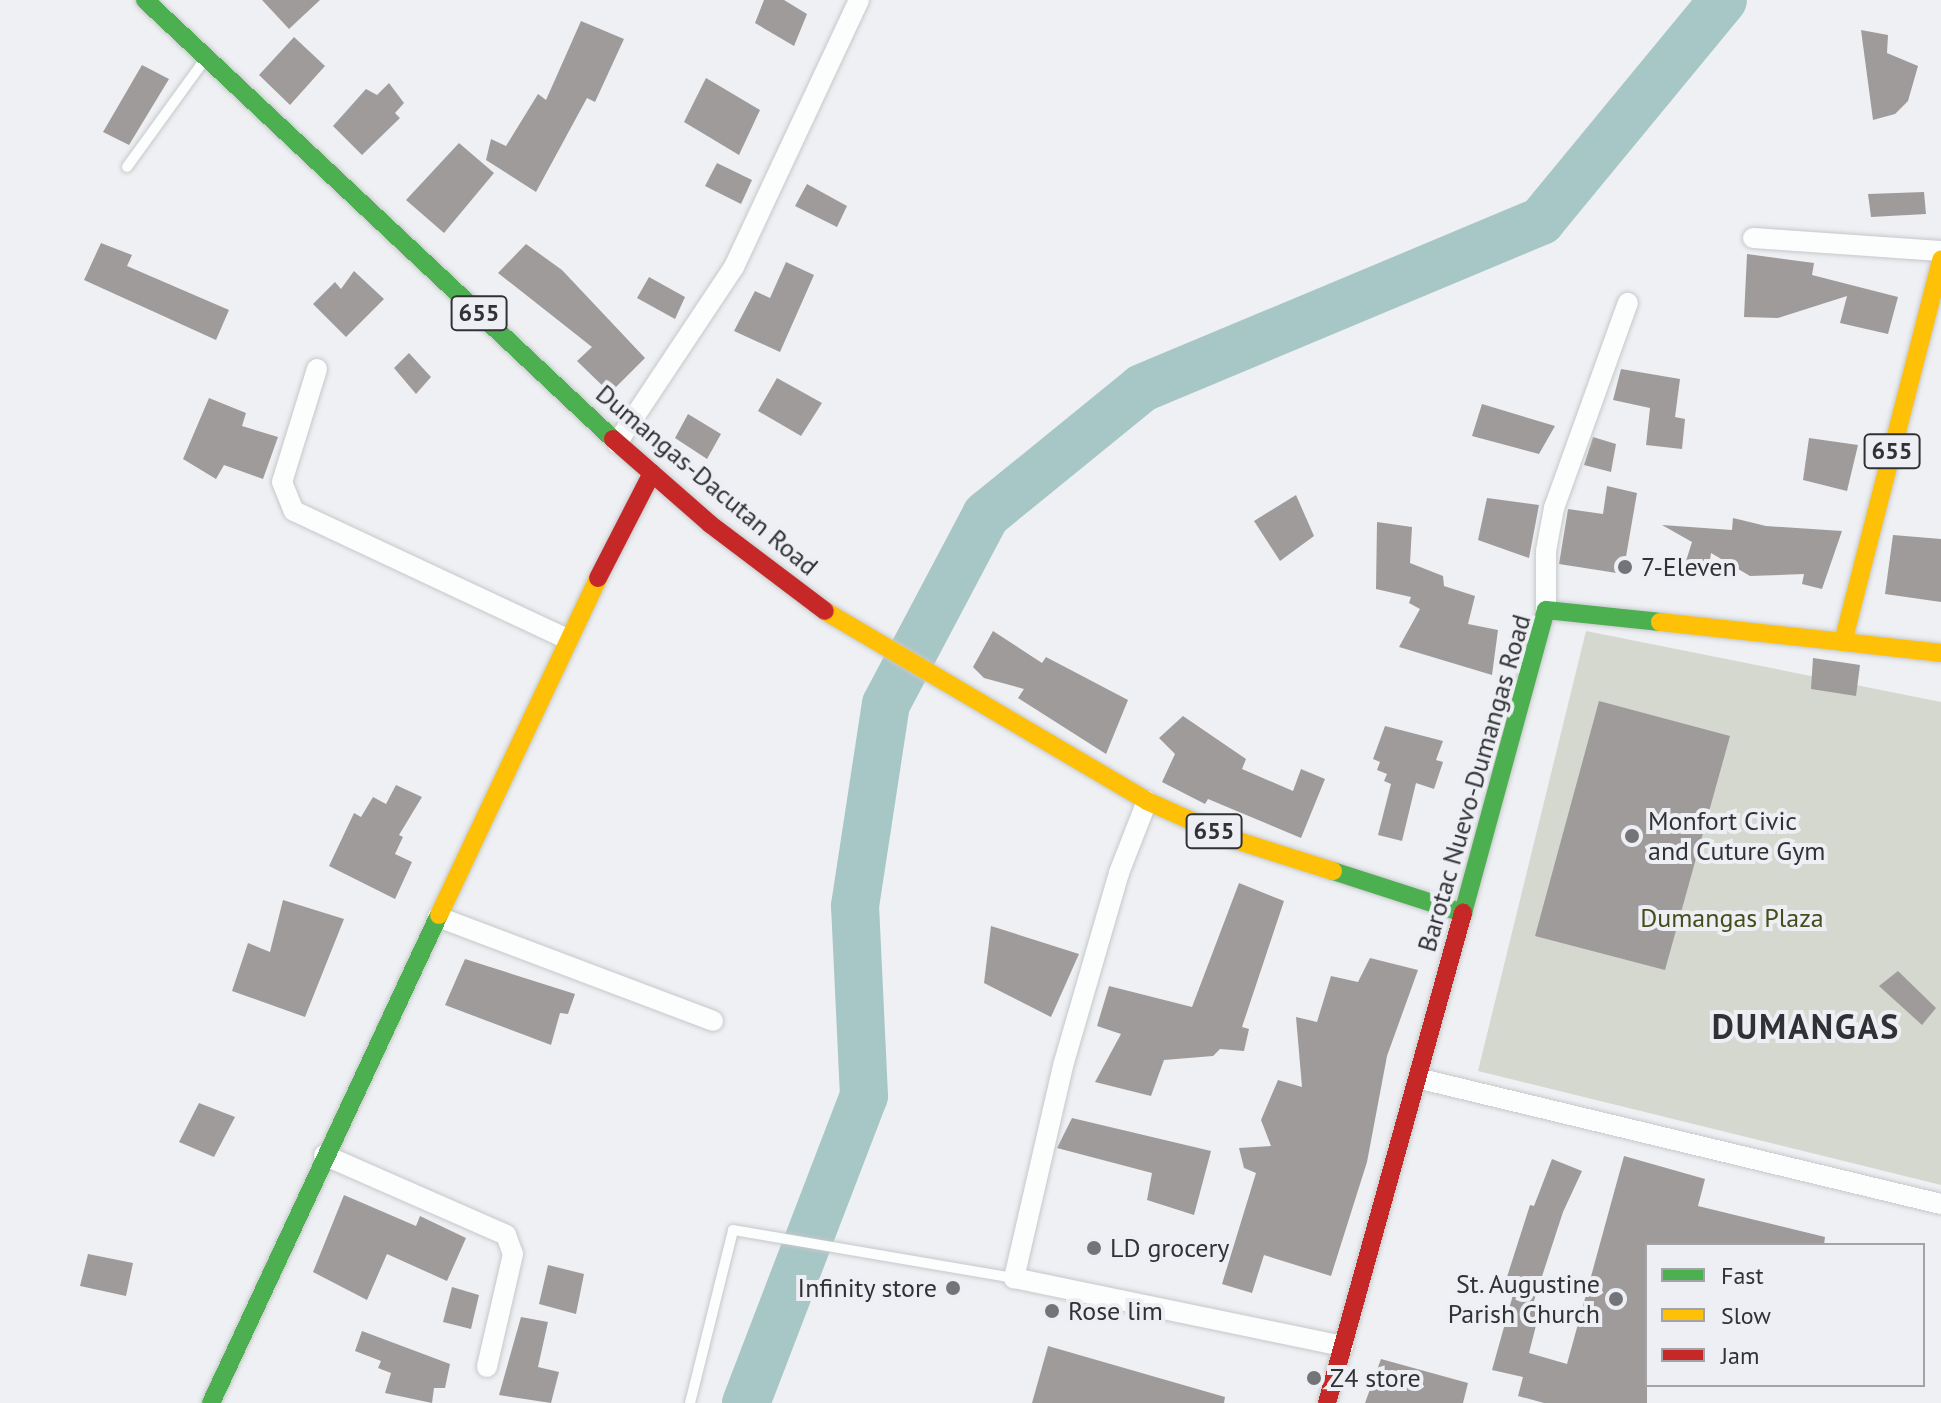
<!DOCTYPE html>
<style>
body{margin:0}
#map{position:relative;width:1941px;height:1403px;overflow:hidden;background:#eef0f3;font-family:"PT Sans",sans-serif}
div>[style]{position:absolute}
.green>*{inset:0;background:#d4d8ce}
.river>*{height:48px;margin:-24px;padding:0 24px;transform-origin:24px;border-radius:24px;background:#a7c6c6}
.building>*{inset:0;background:#a09b9b}
.roads{filter:drop-shadow(0 0 2px #c6c8ca) drop-shadow(0 0 2px #c6c8ca)}
.lane>*{height:10px;margin:-5px;padding:0 5px;transform-origin:5px;border-radius:5px;background:#fcfdfd}
.street>*{height:20px;margin:-10px;padding:0 10px;transform-origin:10px;border-radius:10px;background:#fcfdfd}
.fast>*{height:18px;margin:-9px;padding:0 9px;transform-origin:9px;border-radius:9px;background:#4caf50}
.slow>*{height:18px;margin:-9px;padding:0 9px;transform-origin:9px;border-radius:9px;background:#ffc107}
.jam>*{height:18px;margin:-9px;padding:0 9px;transform-origin:9px;border-radius:9px;background:#c62828}
.dots>*{width:22px;height:22px;translate:-50% -50%;box-sizing:border-box;border:4px solid #edeff4;border-radius:50%}
span{translate:-50% -50%;white-space:nowrap;text-align:center;line-height:1.15;-webkit-text-stroke:8px #edeff4;paint-order:stroke}
.shield-label span{padding:2px 6px;background:#edeff4;border:2px solid;border-radius:6px;-webkit-text-stroke-width:0}
.shield-label{font-size:24px;color:#313234;font-weight:700}
.street-label{font-size:26px;color:#313234}
.poi-label{font-size:26px;color:#313234}
.left{translate:0 -50%;text-align:left}
.right{translate:-100% -50%;text-align:right}
.park-label{font-size:26px;color:#444e1a}
.district-label{font-size:34px;color:#2f3134;font-weight:700;letter-spacing:2px}
.legend{position:absolute;left:1645px;top:1243px;width:280px;height:144px;box-sizing:border-box;background:#edeff4;border:2px solid #a2a3a7;margin:0;padding:10px 14px;list-style:none;font-size:24px;color:#313234}
.legend li{display:flex;align-items:center;gap:16px;height:40px}
.legend b{width:40px;border:2px solid #a2a3a7}
</style>
<div id="map">
<div class="green">
<div style="clip-path:polygon(1586px 631px,1941px 702px,1941px 1185px,1478px 1071px)"></div>
</div>
<div class="river">
<div style="left:746px;top:1403px;width:329px;rotate:-69deg"></div>
<div style="left:864px;top:1096px;width:190px;rotate:-92.7deg"></div>
<div style="left:855px;top:906px;width:204px;rotate:-81.3deg"></div>
<div style="left:886px;top:704px;width:214px;rotate:-62.1deg"></div>
<div style="left:986px;top:515px;width:201px;rotate:-39.1deg"></div>
<div style="left:1142px;top:388px;width:433px;rotate:-22.7deg"></div>
<div style="left:1541px;top:221px;width:286px;rotate:-50.5deg"></div>
</div>
<div class="building">
<div style="clip-path:polygon(262px 0,320px 0,289px 29px)"></div>
<div style="clip-path:polygon(764px 0,784px 0,807px 14px,794px 46px,755px 23px)"></div>
<div style="clip-path:polygon(581px 21px,624px 39px,595px 102px,587px 98px,536px 192px,486px 160px,491px 139px,506px 146px,538px 94px,546px 100px)"></div>
<div style="clip-path:polygon(1861px 30px,1888px 35px,1887px 53px,1918px 66px,1908px 101px,1895px 114px,1873px 120px)"></div>
<div style="clip-path:polygon(294px 37px,325px 66px,290px 105px,259px 75px)"></div>
<div style="clip-path:polygon(142px 65px,169px 79px,129px 145px,103px 132px)"></div>
<div style="clip-path:polygon(706px 78px,760px 110px,739px 155px,684px 122px)"></div>
<div style="clip-path:polygon(389px 83px,404px 103px,395px 113px,400px 118px,362px 155px,333px 126px,366px 89px,377px 95px)"></div>
<div style="clip-path:polygon(459px 143px,494px 173px,444px 233px,406px 200px)"></div>
<div style="clip-path:polygon(717px 163px,752px 180px,741px 204px,705px 186px)"></div>
<div style="clip-path:polygon(807px 184px,847px 206px,837px 227px,795px 206px)"></div>
<div style="clip-path:polygon(1924px 192px,1926px 214px,1871px 217px,1868px 194px)"></div>
<div style="clip-path:polygon(101px 243px,132px 255px,127px 266px,229px 310px,216px 340px,84px 280px)"></div>
<div style="clip-path:polygon(526px 244px,562px 270px,645px 358px,610px 393px,577px 361px,592px 347px,498px 273px)"></div>
<div style="clip-path:polygon(1747px 254px,1814px 263px,1812px 275px,1898px 297px,1888px 334px,1840px 323px,1847px 296px,1778px 318px,1744px 317px)"></div>
<div style="clip-path:polygon(786px 262px,814px 275px,780px 352px,734px 331px,755px 291px,770px 298px)"></div>
<div style="clip-path:polygon(354px 271px,384px 299px,346px 337px,313px 304px,335px 282px,341px 289px)"></div>
<div style="clip-path:polygon(649px 277px,685px 297px,675px 319px,637px 298px)"></div>
<div style="clip-path:polygon(409px 353px,431px 377px,416px 394px,394px 368px)"></div>
<div style="clip-path:polygon(1621px 369px,1680px 379px,1675px 417px,1685px 419px,1682px 449px,1646px 445px,1650px 408px,1613px 400px)"></div>
<div style="clip-path:polygon(777px 378px,822px 403px,801px 436px,758px 411px)"></div>
<div style="clip-path:polygon(209px 398px,246px 413px,242px 426px,278px 437px,263px 479px,224px 465px,216px 479px,183px 459px)"></div>
<div style="clip-path:polygon(1482px 404px,1555px 426px,1539px 454px,1472px 436px)"></div>
<div style="clip-path:polygon(688px 414px,721px 434px,707px 459px,675px 438px)"></div>
<div style="clip-path:polygon(1593px 437px,1616px 444px,1611px 472px,1584px 465px)"></div>
<div style="clip-path:polygon(1809px 438px,1858px 445px,1847px 491px,1803px 480px)"></div>
<div style="clip-path:polygon(1607px 486px,1637px 493px,1623px 574px,1559px 564px,1568px 509px,1603px 514px)"></div>
<div style="clip-path:polygon(1296px 495px,1314px 536px,1280px 561px,1254px 521px)"></div>
<div style="clip-path:polygon(1487px 498px,1539px 505px,1529px 558px,1478px 540px)"></div>
<div style="clip-path:polygon(1733px 518px,1766px 526px,1842px 531px,1822px 589px,1802px 584px,1804px 574px,1750px 576px,1711px 553px,1709px 567px,1685px 564px,1692px 542px,1662px 525px,1732px 530px)"></div>
<div style="clip-path:polygon(1377px 522px,1412px 527px,1410px 563px,1443px 576px,1444px 586px,1475px 596px,1468px 624px,1498px 630px,1492px 675px,1399px 647px,1420px 609px,1409px 603px,1411px 597px,1376px 589px)"></div>
<div style="clip-path:polygon(1893px 535px,1941px 539px,1941px 602px,1885px 594px)"></div>
<div style="clip-path:polygon(993px 631px,1042px 663px,1046px 657px,1128px 700px,1106px 754px,1018px 698px,1024px 689px,984px 678px,973px 667px)"></div>
<div style="clip-path:polygon(1813px 658px,1860px 665px,1856px 696px,1811px 689px)"></div>
<div style="clip-path:polygon(1599px 701px,1730px 736px,1665px 970px,1535px 936px)"></div>
<div style="clip-path:polygon(1183px 716px,1246px 759px,1242px 769px,1293px 791px,1301px 769px,1325px 779px,1301px 838px,1208px 799px,1205px 804px,1162px 782px,1175px 754px,1159px 738px)"></div>
<div style="clip-path:polygon(1385px 726px,1443px 741px,1436px 760px,1443px 762px,1434px 789px,1416px 783px,1402px 841px,1378px 835px,1391px 784px,1384px 781px,1387px 774px,1377px 770px,1380px 762px,1373px 759px)"></div>
<div style="clip-path:polygon(396px 785px,422px 797px,399px 835px,403px 837px,395px 854px,412px 862px,395px 899px,329px 866px,354px 813px,361px 817px,373px 797px,386px 804px)"></div>
<div style="clip-path:polygon(1239px 883px,1284px 901px,1242px 1027px,1249px 1029px,1244px 1051px,1220px 1049px,1213px 1056px,1164px 1060px,1151px 1096px,1095px 1082px,1121px 1034px,1097px 1026px,1109px 986px,1192px 1007px)"></div>
<div style="clip-path:polygon(283px 900px,344px 919px,305px 1017px,232px 991px,248px 943px,270px 952px)"></div>
<div style="clip-path:polygon(991px 926px,1079px 954px,1051px 1017px,984px 983px)"></div>
<div style="clip-path:polygon(1370px 958px,1418px 970px,1387px 1056px,1367px 1162px,1331px 1276px,1264px 1255px,1252px 1293px,1222px 1284px,1256px 1173px,1244px 1168px,1239px 1148px,1271px 1146px,1261px 1120px,1278px 1080px,1302px 1087px,1296px 1017px,1317px 1022px,1331px 976px,1358px 982px)"></div>
<div style="clip-path:polygon(465px 959px,575px 994px,568px 1014px,560px 1013px,551px 1045px,445px 1005px)"></div>
<div style="clip-path:polygon(1898px 971px,1936px 1008px,1922px 1025px,1879px 986px)"></div>
<div style="clip-path:polygon(199px 1103px,235px 1117px,214px 1157px,179px 1142px)"></div>
<div style="clip-path:polygon(1072px 1118px,1211px 1151px,1194px 1215px,1147px 1200px,1152px 1173px,1057px 1148px)"></div>
<div style="clip-path:polygon(1624px 1156px,1705px 1179px,1698px 1206px,1825px 1237px,1824px 1245px,1647px 1245px,1647px 1403px,1544px 1403px,1518px 1396px,1523px 1377px,1492px 1370px,1516px 1284px,1506px 1280px,1530px 1205px,1534px 1206px,1552px 1159px,1582px 1171px,1563px 1212px,1533px 1304px,1541px 1306px,1529px 1353px,1567px 1364px)"></div>
<div style="clip-path:polygon(344px 1195px,416px 1226px,420px 1216px,466px 1238px,447px 1281px,387px 1254px,367px 1300px,313px 1272px)"></div>
<div style="clip-path:polygon(88px 1254px,133px 1263px,126px 1296px,80px 1286px)"></div>
<div style="clip-path:polygon(548px 1265px,584px 1274px,576px 1314px,539px 1304px)"></div>
<div style="clip-path:polygon(452px 1287px,479px 1295px,471px 1329px,443px 1322px)"></div>
<div style="clip-path:polygon(521px 1317px,548px 1322px,538px 1367px,559px 1372px,551px 1403px,499px 1395px)"></div>
<div style="clip-path:polygon(362px 1331px,450px 1364px,445px 1388px,434px 1388px,432px 1403px,385px 1393px,391px 1373px,378px 1368px,381px 1361px,355px 1351px)"></div>
<div style="clip-path:polygon(1048px 1346px,1225px 1397px,1224px 1403px,1032px 1403px)"></div>
<div style="clip-path:polygon(1381px 1359px,1468px 1383px,1463px 1403px,1365px 1403px)"></div>
</div>
<div class="roads">
<div class="lane">
<div style="left:127px;top:167px;width:130px;rotate:-54.1deg"></div>
<div style="left:690px;top:1403px;width:178px;rotate:-76deg"></div>
<div style="left:733px;top:1230px;width:285px;rotate:9.7deg"></div>
</div>
<div class="street">
<div style="left:1753px;top:238px;width:188px;rotate:4deg"></div>
<div style="left:317px;top:369px;width:118px;rotate:107.2deg"></div>
<div style="left:282px;top:482px;width:31px;rotate:68deg"></div>
<div style="left:294px;top:511px;width:302px;rotate:25.1deg"></div>
<div style="left:617px;top:443px;width:211px;rotate:-56.4deg"></div>
<div style="left:734px;top:267px;width:295px;rotate:-64.9deg"></div>
<div style="left:1546px;top:610px;width:59px;rotate:-90deg"></div>
<div style="left:1546px;top:551px;width:44px;rotate:-79.5deg"></div>
<div style="left:1554px;top:508px;width:218px;rotate:-70.2deg"></div>
<div style="left:1147px;top:801px;width:77px;rotate:111.3deg"></div>
<div style="left:1119px;top:873px;width:201px;rotate:106.2deg"></div>
<div style="left:1063px;top:1066px;width:218px;rotate:103deg"></div>
<div style="left:1014px;top:1278px;width:336px;rotate:11.7deg"></div>
<div style="left:438px;top:917px;width:294px;rotate:20.7deg"></div>
<div style="left:1421px;top:1079px;width:535px;rotate:13.52deg"></div>
<div style="left:324px;top:1155px;width:199px;rotate:23.7deg"></div>
<div style="left:506px;top:1235px;width:20px;rotate:70deg"></div>
<div style="left:513px;top:1254px;width:116px;rotate:103deg"></div>
</div>
<div class="fast">
<div style="left:145px;top:0;width:642px;rotate:43.17deg"></div>
<div style="left:1333px;top:871px;width:137px;rotate:17.9deg"></div>
<div style="left:1463px;top:913px;width:314px;rotate:-74.7deg"></div>
<div style="left:1546px;top:610px;width:115px;rotate:6deg"></div>
<div style="left:211px;top:1403px;width:539px;rotate:-64.96deg"></div>
</div>
<div class="slow">
<div style="left:825px;top:611px;width:374px;rotate:30.5deg"></div>
<div style="left:1147px;top:801px;width:93px;rotate:24.1deg"></div>
<div style="left:1232px;top:839px;width:106px;rotate:17.6deg"></div>
<div style="left:1660px;top:622px;width:184px;rotate:6.2deg"></div>
<div style="left:1843px;top:642px;width:395px;rotate:-75.6deg"></div>
<div style="left:1843px;top:642px;width:99px;rotate:6.4deg"></div>
<div style="left:439px;top:915px;width:373px;rotate:-64.7deg"></div>
</div>
<div class="jam">
<div style="left:613px;top:439px;width:129px;rotate:41.2deg"></div>
<div style="left:710px;top:524px;width:144px;rotate:37.1deg"></div>
<div style="left:598px;top:578px;width:118px;rotate:-62.8deg"></div>
<div style="left:1327px;top:1403px;width:509px;rotate:-74.49deg"></div>
</div>
</div>
<div class="dots">
<div style="left:1625px;top:567px;background:#737477"></div>
<div style="left:1632px;top:836px;background:#737477"></div>
<div style="left:1094px;top:1248px;background:#737477"></div>
<div style="left:953px;top:1288px;background:#737477"></div>
<div style="left:1616px;top:1299px;background:#737477"></div>
<div style="left:1052px;top:1311px;background:#737477"></div>
<div style="left:1314px;top:1378px;background:#737477"></div>
</div>
<div class="shield-label">
<span style="left:479px;top:313px">655</span>
<span style="left:1892px;top:451px">655</span>
<span style="left:1214px;top:831px">655</span>
</div>
<div class="street-label">
<span style="left:707px;top:480px;rotate:40deg">Dumangas-Dacutan Road</span>
<span style="left:1474px;top:783px;rotate:-74deg">Barotac Nuevo-Dumangas Road</span>
</div>
<div class="poi-label">
<span class="left" style="left:1641px;top:567px">7-Eleven</span>
<span class="left" style="left:1648px;top:836px">Monfort Civic<br>and Cuture Gym</span>
<span class="left" style="left:1110px;top:1248px">LD grocery</span>
<span class="right" style="left:1600px;top:1299px">St. Augustine<br>Parish Church</span>
<span class="right" style="left:937px;top:1288px">Infinity store</span>
<span class="left" style="left:1068px;top:1311px">Rose lim</span>
<span class="left" style="left:1330px;top:1378px">Z4 store</span>
</div>
<div class="park-label">
<span style="left:1732px;top:918px">Dumangas Plaza</span>
</div>
<div class="district-label">
<span style="left:1806px;top:1027px">DUMANGAS</span>
</div>
<ul class="legend">
<li><b style="height:10px;background:#4caf50"></b>Fast</li>
<li><b style="height:10px;background:#ffc107"></b>Slow</li>
<li><b style="height:10px;background:#c62828"></b>Jam</li>
</ul>
</div>
